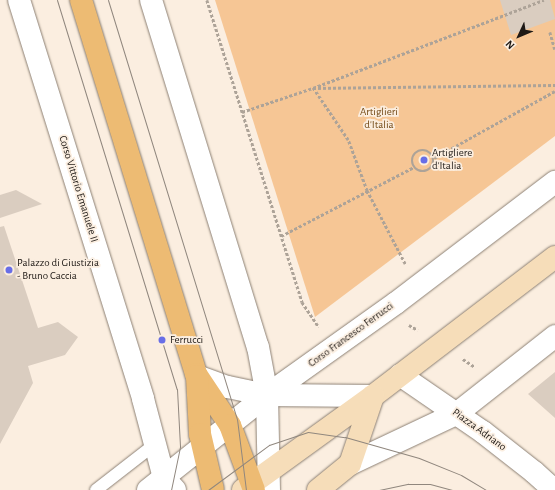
<!DOCTYPE html>
<style>
body{margin:0}
#map{position:relative;width:555px;height:490px;overflow:hidden;background:#fbeee0;font-family:"Alegreya Sans",sans-serif}
div>[style]{position:absolute}
.green>*{inset:0;background:#f6c695}
.building>*{inset:0;background:#dacdc0}
.path>*{height:2.5px;margin-top:-1.25px;transform-origin:0;background:repeating-linear-gradient(90deg,#ada398 0 3px,transparent 0 5px)}
.path>.ring{margin:-1.25px;padding:0;box-sizing:content-box;background:none;border:2.5px solid #ada398;border-radius:50%}
.roads{filter:drop-shadow(0 0 1px #8c8074) drop-shadow(0 0 1px #8c8074)}
.service>*{height:12px;margin:-6px;padding:0 6px;transform-origin:6px;border-radius:6px;background:#fff}
.minor>*{height:22px;margin:-11px;padding:0 11px;transform-origin:11px;border-radius:11px;background:#fff}
.tertiary>*{height:22px;margin:-11px;padding:0 11px;transform-origin:11px;border-radius:11px;background:#fff}
.secondary>*{height:22px;margin:-11px;padding:0 11px;transform-origin:11px;border-radius:11px;background:#f6ddb9}
.primary>*{height:22px;margin:-11px;padding:0 11px;transform-origin:11px;border-radius:11px;background:#edbb73}
.tram>*{height:1px;margin:-0.5px;padding:0 0.5px;transform-origin:0.5px;border-radius:0.5px;background:#90877e}
.dots>*{width:11px;height:11px;translate:-50% -50%;box-sizing:border-box;border:2px solid #fbeee0;border-radius:50%}
span{translate:-50% -50%;white-space:nowrap;text-align:center;line-height:1.15;-webkit-text-stroke:3.5px #fbeee0;paint-order:stroke}
.park-label{font-size:11px;color:#734915}
.poi-label{font-size:11px;color:#1e1915}
.left{translate:0 -50%;text-align:left}
.street-label{font-size:11px;color:#1e1915}
.north{position:absolute;left:499px;top:16px;width:40px;height:40px;-webkit-text-stroke:3px #fbeee0;paint-order:stroke;rotate:226deg;font-size:11px;font-weight:700;line-height:16px;text-align:center;color:#1e1915}
.north::after{content:'';display:block;margin:auto;width:14px;height:18px;background:#1e1915;clip-path:polygon(50% 0,100% 100%,50% 72%,0 100%)}
</style>
<div id="map">
<div class="green">
<div style="clip-path:polygon(215px 0,555px 0,555px 136px,315px 317px)"></div>
</div>
<div class="building">
<div style="clip-path:polygon(500px 0,550px 0,555px 19px,511px 35px)"></div>
<div style="clip-path:polygon(16px 190px,42px 204px,0 218px,0 195px)"></div>
<div style="clip-path:polygon(4px 226px,38px 328px,58px 322px,78px 337px,65px 355px,28px 366px,33px 383px,0 444px,0 227px)"></div>
<div style="clip-path:polygon(555px 372px,555px 418px,528px 394px)"></div>
</div>
<div class="path">
<div style="left:207px;top:0;width:317px;rotate:72.5deg"></div>
<div style="left:302px;top:302px;width:30px;rotate:56deg"></div>
<div style="left:550px;top:32px;width:18px;rotate:74deg"></div>
<div style="left:242px;top:112px;width:75px;rotate:-18.7deg"></div>
<div style="left:313px;top:88px;width:242px;rotate:-0.7deg"></div>
<div class="ring" style="left:412px;top:150px;width:19.5px;height:19.5px"></div>
<div style="left:434px;top:158px;width:138px;rotate:-29deg"></div>
<div style="left:281px;top:236px;width:150px;rotate:-27.4deg"></div>
<div style="left:405px;top:264px;width:82px;rotate:-117.5deg"></div>
<div style="left:367px;top:191px;width:54px;rotate:-110.4deg"></div>
<div style="left:348px;top:140px;width:63px;rotate:-123.9deg"></div>
<div style="left:313px;top:88px;width:247px;rotate:-20.9deg"></div>
<div style="left:409px;top:325px;width:10px;rotate:29deg"></div>
<div style="left:463px;top:359px;width:14px;rotate:34deg"></div>
</div>
<div class="roads">
<div class="service">
<div style="left:96px;top:490px;width:73px;rotate:-37.8deg"></div>
</div>
<div class="minor">
<div style="left:19px;top:0;width:418px;rotate:72.7deg"></div>
<div style="left:143px;top:399px;width:82px;rotate:75.1deg"></div>
<div style="left:164px;top:478px;width:16px;rotate:47deg"></div>
<div style="left:151px;top:0;width:363px;rotate:72.9deg"></div>
<div style="left:258px;top:347px;width:49px;rotate:79.4deg"></div>
<div style="left:267px;top:395px;width:95px;rotate:88.8deg"></div>
<div style="left:197px;top:376px;width:33px;rotate:20deg"></div>
<div style="left:228px;top:387px;width:40px;rotate:12deg"></div>
<div style="left:267px;top:395px;width:106px;rotate:0.5deg"></div>
<div style="left:350px;top:464px;width:117px;rotate:-25.3deg"></div>
<div style="left:456px;top:414px;width:126px;rotate:-38.2deg"></div>
<div style="left:148px;top:490px;width:152px;rotate:-38.6deg"></div>
<div style="left:267px;top:395px;width:158px;rotate:-35.5deg"></div>
<div style="left:396px;top:303px;width:200px;rotate:-37.3deg"></div>
</div>
<div class="tertiary">
<div style="left:400px;top:375px;width:101px;rotate:34.5deg"></div>
<div style="left:483px;top:432px;width:65px;rotate:38.1deg"></div>
<div style="left:534px;top:472px;width:27px;rotate:42deg"></div>
</div>
<div class="secondary">
<div style="left:243px;top:490px;width:160px;rotate:-35.9deg"></div>
<div style="left:373px;top:396px;width:229px;rotate:-37.4deg"></div>
<div style="left:318px;top:490px;width:41px;rotate:-39.1deg"></div>
<div style="left:350px;top:464px;width:72px;rotate:-71.3deg"></div>
</div>
<div class="primary">
<div style="left:81px;top:0;width:391px;rotate:72.9deg"></div>
<div style="left:196px;top:374px;width:61px;rotate:56.3deg"></div>
<div style="left:230px;top:425px;width:69px;rotate:69.7deg"></div>
<div style="left:197px;top:376px;width:58px;rotate:87deg"></div>
<div style="left:200px;top:434px;width:57px;rotate:76.9deg"></div>
</div>
</div>
<div class="tram">
<div style="left:57px;top:0;width:407px;rotate:72.9deg"></div>
<div style="left:177px;top:389px;width:58px;rotate:87deg"></div>
<div style="left:180px;top:447px;width:44px;rotate:101.8deg"></div>
<div style="left:108px;top:0;width:438px;rotate:72.9deg"></div>
<div style="left:237px;top:419px;width:72px;rotate:82.8deg"></div>
<div style="left:208px;top:490px;width:76px;rotate:-36.4deg"></div>
<div style="left:269px;top:445px;width:41px;rotate:-18.4deg"></div>
<div style="left:308px;top:432px;width:37px;rotate:8deg"></div>
<div style="left:345px;top:437px;width:77px;rotate:15.8deg"></div>
<div style="left:419px;top:458px;width:45px;rotate:22deg"></div>
<div style="left:461px;top:475px;width:29px;rotate:31deg"></div>
<div style="left:379px;top:490px;width:30px;rotate:-12deg"></div>
<div style="left:408px;top:484px;width:22px"></div>
<div style="left:430px;top:484px;width:23px;rotate:15deg"></div>
</div>
<div class="dots">
<div style="left:424px;top:160px;background:#686ee7"></div>
<div style="left:9px;top:270px;background:#686ee7"></div>
<div style="left:162px;top:340px;background:#686ee7"></div>
</div>
<div class="park-label">
<span style="left:379px;top:119px">Artiglieri<br>d'Italia</span>
</div>
<div class="poi-label">
<span class="left" style="left:432px;top:160px">Artigliere<br>d'Italia</span>
<span class="left" style="left:17px;top:270px">Palazzo di Giustizia<br>- Bruno Caccia</span>
<span class="left" style="left:170px;top:340px">Ferrucci</span>
</div>
<div class="street-label">
<span style="left:78px;top:189px;rotate:73deg">Corso Vittorio Emanuele II</span>
<span style="left:351px;top:335px;rotate:-36deg">Corso Francesco Ferrucci</span>
<span style="left:479px;top:430px;rotate:36deg">Piazza Adriano</span>
</div>
<div class="north">N</div>
</div>
